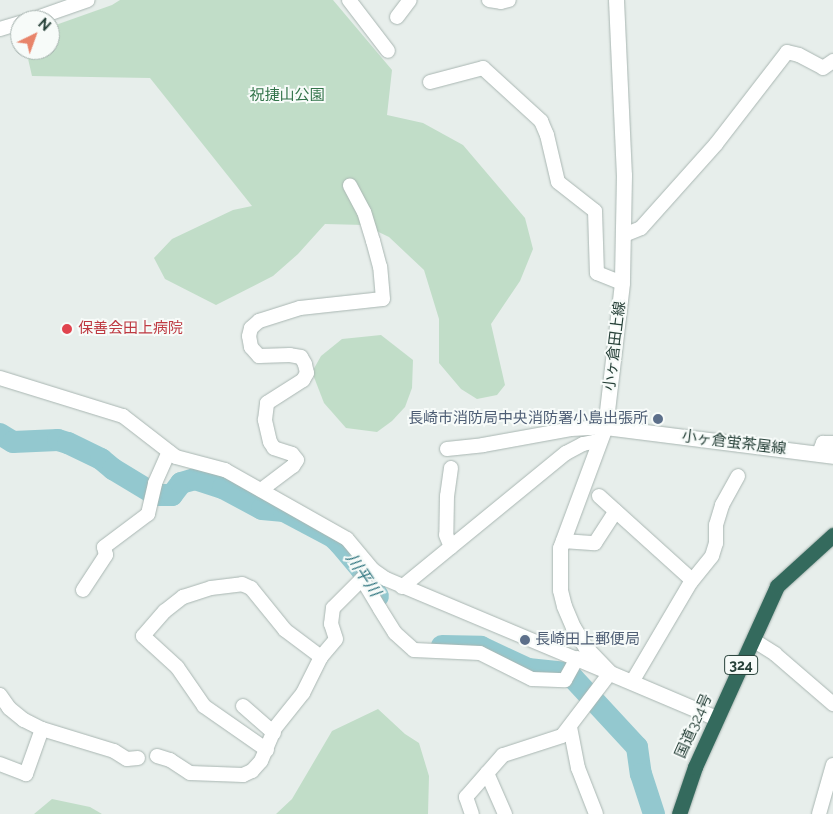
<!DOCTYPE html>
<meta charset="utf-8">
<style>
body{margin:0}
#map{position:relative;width:833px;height:814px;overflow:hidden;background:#e7eeeb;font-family:Raleway,"Noto Sans JP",sans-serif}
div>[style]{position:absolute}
.green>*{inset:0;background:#c1ddc8}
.river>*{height:22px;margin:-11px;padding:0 11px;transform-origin:11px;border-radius:11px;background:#93c8cf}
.roads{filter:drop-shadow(0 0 1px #a9b6b2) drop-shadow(0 0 1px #a9b6b2)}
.street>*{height:14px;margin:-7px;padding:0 7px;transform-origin:7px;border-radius:7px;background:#fff}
.secondary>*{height:15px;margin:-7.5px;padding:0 7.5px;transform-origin:7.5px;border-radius:7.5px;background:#fff}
.highway>*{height:15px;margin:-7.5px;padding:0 7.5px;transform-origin:7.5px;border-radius:7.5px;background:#346a5d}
.dots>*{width:14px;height:14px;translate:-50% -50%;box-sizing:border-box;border:2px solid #f7fbf9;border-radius:50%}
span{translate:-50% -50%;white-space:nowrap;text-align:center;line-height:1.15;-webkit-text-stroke:4px #f7fbf9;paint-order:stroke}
.shield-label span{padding:1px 4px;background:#f7fbf9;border:1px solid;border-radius:4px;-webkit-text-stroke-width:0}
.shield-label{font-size:14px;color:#264038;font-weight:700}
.park-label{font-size:15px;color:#33744a}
.health-label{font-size:15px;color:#be3a42}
.left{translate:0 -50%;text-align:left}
.street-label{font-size:15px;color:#264038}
.service-label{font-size:15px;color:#4e5e75}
.right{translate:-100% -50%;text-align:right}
.water-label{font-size:16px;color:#246d78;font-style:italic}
.north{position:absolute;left:10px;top:10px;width:50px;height:50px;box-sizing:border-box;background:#f7fbf9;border:1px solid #a3b0ac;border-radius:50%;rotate:42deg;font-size:14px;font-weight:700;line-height:20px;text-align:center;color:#264038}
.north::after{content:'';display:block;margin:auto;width:18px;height:22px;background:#e8846a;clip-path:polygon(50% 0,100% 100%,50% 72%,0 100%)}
</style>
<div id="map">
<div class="green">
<div style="clip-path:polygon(120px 0,333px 0,392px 70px,387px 115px,423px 123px,463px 145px,525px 218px,533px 249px,520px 281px,491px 324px,505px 385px,497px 395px,477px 399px,461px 389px,439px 363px,439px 319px,424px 270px,389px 237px,364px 225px,325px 224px,298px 254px,273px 276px,216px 305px,165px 279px,154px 258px,172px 239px,233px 210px,252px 206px,150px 78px,32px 76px,26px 50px,50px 50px,50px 27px,112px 5px)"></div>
<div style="clip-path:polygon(381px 335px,413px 360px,412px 388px,405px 407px,392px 421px,377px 432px,346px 428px,324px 403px,312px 372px,321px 356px,342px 339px)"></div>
<div style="clip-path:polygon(378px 709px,405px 734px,419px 743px,429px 776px,428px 814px,276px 814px,292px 799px,332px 731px)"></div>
<div style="clip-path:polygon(52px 799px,90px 807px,102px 814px,34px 814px)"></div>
</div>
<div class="river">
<div style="left:0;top:434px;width:15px;rotate:32deg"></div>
<div style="left:13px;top:442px;width:45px;rotate:-2.5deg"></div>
<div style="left:58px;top:440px;width:10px;rotate:17deg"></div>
<div style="left:68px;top:443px;width:37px;rotate:26deg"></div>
<div style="left:101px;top:459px;width:16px;rotate:40deg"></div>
<div style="left:113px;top:469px;width:50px;rotate:31.2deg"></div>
<div style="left:156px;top:495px;width:16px"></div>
<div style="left:172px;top:495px;width:15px;rotate:-53deg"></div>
<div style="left:181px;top:483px;width:15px;rotate:-16deg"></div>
<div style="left:195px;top:479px;width:29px;rotate:18deg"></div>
<div style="left:223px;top:488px;width:44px;rotate:28.3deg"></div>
<div style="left:262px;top:509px;width:22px;rotate:5deg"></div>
<div style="left:284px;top:511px;width:55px;rotate:28deg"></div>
<div style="left:333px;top:537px;width:10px;rotate:45deg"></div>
<div style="left:340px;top:544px;width:33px;rotate:50deg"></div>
<div style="left:361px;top:569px;width:32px;rotate:58deg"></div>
<div style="left:442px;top:646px;width:39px;rotate:1deg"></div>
<div style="left:481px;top:647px;width:52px;rotate:25.1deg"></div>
<div style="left:528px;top:669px;width:36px;rotate:6deg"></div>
<div style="left:564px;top:673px;width:10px;rotate:29deg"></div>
<div style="left:573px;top:678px;width:94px;rotate:47.2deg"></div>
<div style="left:637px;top:747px;width:27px;rotate:82deg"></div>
<div style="left:641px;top:774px;width:42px;rotate:72deg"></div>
</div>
<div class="roads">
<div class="street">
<div style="left:349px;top:0;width:64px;rotate:52.6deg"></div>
<div style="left:489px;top:0;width:12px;rotate:9deg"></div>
<div style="left:501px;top:2px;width:8px;rotate:-14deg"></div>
<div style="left:397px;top:17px;width:21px;rotate:-53deg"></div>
<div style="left:31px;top:20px;width:60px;rotate:-19.3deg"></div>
<div style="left:0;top:29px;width:21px;rotate:-17deg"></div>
<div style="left:430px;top:82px;width:55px;rotate:-14.8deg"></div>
<div style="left:483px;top:68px;width:79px;rotate:42.4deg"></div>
<div style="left:541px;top:121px;width:15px;rotate:67deg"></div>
<div style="left:547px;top:135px;width:48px;rotate:76.8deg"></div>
<div style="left:558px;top:182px;width:47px;rotate:38.1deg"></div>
<div style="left:595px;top:211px;width:62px;rotate:88.2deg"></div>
<div style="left:597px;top:273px;width:27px;rotate:22deg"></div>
<div style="left:624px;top:235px;width:18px;rotate:-22deg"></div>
<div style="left:641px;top:228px;width:113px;rotate:-48.2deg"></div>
<div style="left:716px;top:144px;width:116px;rotate:-52.3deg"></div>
<div style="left:787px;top:52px;width:12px;rotate:14deg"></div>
<div style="left:799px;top:55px;width:27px;rotate:28deg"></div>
<div style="left:823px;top:68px;width:12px;rotate:-35deg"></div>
<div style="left:0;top:378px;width:129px;rotate:17.2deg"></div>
<div style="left:123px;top:416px;width:67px;rotate:37.7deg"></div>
<div style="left:176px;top:457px;width:51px;rotate:14.9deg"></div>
<div style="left:225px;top:470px;width:140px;rotate:29.5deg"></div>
<div style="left:347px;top:539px;width:40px;rotate:50deg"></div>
<div style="left:373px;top:570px;width:16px;rotate:35deg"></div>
<div style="left:386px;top:579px;width:243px;rotate:22.8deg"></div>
<div style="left:610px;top:673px;width:79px;rotate:127.3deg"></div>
<div style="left:562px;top:736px;width:62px;rotate:162.1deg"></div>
<div style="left:503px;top:755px;width:56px;rotate:131.4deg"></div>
<div style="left:466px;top:797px;width:18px;rotate:71deg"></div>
<div style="left:447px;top:449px;width:36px;rotate:-6deg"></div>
<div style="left:483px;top:445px;width:89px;rotate:-10.3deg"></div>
<div style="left:571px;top:429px;width:34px;rotate:-3deg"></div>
<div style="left:819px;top:453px;width:11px;rotate:-68deg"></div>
<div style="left:823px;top:443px;width:10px"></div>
<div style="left:451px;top:468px;width:28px;rotate:98deg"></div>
<div style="left:447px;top:496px;width:39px;rotate:91deg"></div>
<div style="left:446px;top:535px;width:13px;rotate:67deg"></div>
<div style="left:261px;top:490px;width:40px;rotate:-37deg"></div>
<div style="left:293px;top:466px;width:7px;rotate:-56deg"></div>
<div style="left:297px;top:460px;width:8px;rotate:-130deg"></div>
<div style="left:292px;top:454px;width:19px;rotate:-162deg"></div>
<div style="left:274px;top:448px;width:7px;rotate:-124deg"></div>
<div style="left:270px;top:442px;width:23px;rotate:-103deg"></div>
<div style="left:265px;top:420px;width:17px;rotate:-83deg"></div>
<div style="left:267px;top:403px;width:43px;rotate:-32.6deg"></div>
<div style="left:303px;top:380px;width:8px;rotate:-60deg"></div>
<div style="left:307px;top:373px;width:9px;rotate:-103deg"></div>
<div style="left:305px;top:364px;width:8px;rotate:-120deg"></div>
<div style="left:301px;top:357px;width:11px;rotate:-170deg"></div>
<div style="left:290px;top:355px;width:31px;rotate:178deg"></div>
<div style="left:259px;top:356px;width:12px;rotate:-132deg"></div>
<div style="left:251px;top:347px;width:11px;rotate:-100deg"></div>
<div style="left:249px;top:336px;width:8px;rotate:-76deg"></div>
<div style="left:251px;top:328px;width:11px;rotate:-41deg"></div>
<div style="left:259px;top:321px;width:43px;rotate:-17.6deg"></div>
<div style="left:300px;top:308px;width:83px;rotate:-6.2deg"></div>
<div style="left:383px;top:299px;width:32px;rotate:-95deg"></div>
<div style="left:380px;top:267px;width:27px;rotate:-105deg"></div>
<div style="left:373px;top:241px;width:30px;rotate:-107deg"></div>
<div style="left:364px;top:212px;width:30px;rotate:-118deg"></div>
<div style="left:599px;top:496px;width:125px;rotate:42.1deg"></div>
<div style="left:563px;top:541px;width:32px;rotate:4deg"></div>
<div style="left:595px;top:543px;width:38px;rotate:-57deg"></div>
<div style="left:369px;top:573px;width:9px;rotate:139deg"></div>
<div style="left:362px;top:579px;width:35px;rotate:59deg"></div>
<div style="left:380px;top:609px;width:28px;rotate:58deg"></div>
<div style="left:395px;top:633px;width:25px;rotate:42deg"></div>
<div style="left:414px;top:650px;width:66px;rotate:2.6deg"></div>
<div style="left:480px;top:653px;width:58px;rotate:26.6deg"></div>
<div style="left:532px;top:679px;width:33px;rotate:2deg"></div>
<div style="left:565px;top:680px;width:25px;rotate:-61deg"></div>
<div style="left:402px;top:587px;width:212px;rotate:-39.3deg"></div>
<div style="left:566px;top:453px;width:19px;rotate:-28deg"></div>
<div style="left:583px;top:444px;width:16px;rotate:-11deg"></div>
<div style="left:83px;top:590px;width:42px;rotate:-56.7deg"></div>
<div style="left:106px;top:555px;width:8px;rotate:-104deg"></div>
<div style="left:104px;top:547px;width:55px;rotate:-36.9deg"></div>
<div style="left:148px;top:514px;width:32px;rotate:-77deg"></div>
<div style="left:155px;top:483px;width:34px;rotate:-66deg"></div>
<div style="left:753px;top:640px;width:26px;rotate:32deg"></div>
<div style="left:775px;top:654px;width:77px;rotate:40.8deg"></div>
<div style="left:632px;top:682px;width:116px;rotate:-59.5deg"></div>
<div style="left:691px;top:582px;width:33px;rotate:-51deg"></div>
<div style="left:712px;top:556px;width:14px;rotate:-73deg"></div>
<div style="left:716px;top:543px;width:18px;rotate:-90deg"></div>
<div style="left:716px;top:525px;width:21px;rotate:-73deg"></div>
<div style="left:722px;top:505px;width:33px;rotate:-61deg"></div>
<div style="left:0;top:695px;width:16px;rotate:55deg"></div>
<div style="left:9px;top:708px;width:19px;rotate:39deg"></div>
<div style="left:24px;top:720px;width:20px;rotate:27deg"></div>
<div style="left:42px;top:729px;width:48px;rotate:109.6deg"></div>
<div style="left:26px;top:774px;width:28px;rotate:-159deg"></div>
<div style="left:243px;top:706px;width:41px;rotate:41.1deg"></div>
<div style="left:570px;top:727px;width:42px;rotate:79deg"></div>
<div style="left:578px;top:768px;width:49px;rotate:68.6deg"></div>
<div style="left:42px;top:729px;width:75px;rotate:17deg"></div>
<div style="left:114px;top:751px;width:15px;rotate:32deg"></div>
<div style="left:127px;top:759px;width:11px;rotate:-5deg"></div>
<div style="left:267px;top:750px;width:77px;rotate:-145.1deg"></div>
<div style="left:204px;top:706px;width:47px;rotate:-124.7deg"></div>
<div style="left:177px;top:667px;width:46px;rotate:-137.6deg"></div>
<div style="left:143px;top:636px;width:33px;rotate:-49deg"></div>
<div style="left:165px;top:611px;width:23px;rotate:-38deg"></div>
<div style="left:183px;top:597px;width:29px;rotate:-18deg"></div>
<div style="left:211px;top:588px;width:31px;rotate:-7deg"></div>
<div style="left:242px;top:584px;width:10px;rotate:24deg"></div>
<div style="left:251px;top:588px;width:54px;rotate:51deg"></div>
<div style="left:285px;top:630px;width:45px;rotate:36.9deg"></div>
<div style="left:157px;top:756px;width:14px;rotate:17deg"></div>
<div style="left:170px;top:760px;width:24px;rotate:33deg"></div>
<div style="left:190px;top:773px;width:53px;rotate:2.2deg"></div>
<div style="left:243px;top:775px;width:10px;rotate:-24deg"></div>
<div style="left:252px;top:771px;width:13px;rotate:-48deg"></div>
<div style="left:261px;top:761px;width:36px;rotate:-67deg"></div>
<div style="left:275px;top:728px;width:45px;rotate:-51.3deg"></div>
<div style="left:303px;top:693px;width:40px;rotate:-63.4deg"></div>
<div style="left:321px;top:657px;width:23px;rotate:-50deg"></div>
<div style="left:336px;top:639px;width:16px;rotate:-108deg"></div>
<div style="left:331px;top:624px;width:16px;rotate:-83deg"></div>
<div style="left:333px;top:608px;width:41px;rotate:-45deg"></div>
<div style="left:487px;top:773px;width:45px;rotate:66.3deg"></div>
<div style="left:819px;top:814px;width:51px;rotate:-74.1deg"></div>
</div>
<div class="secondary">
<div style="left:616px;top:0;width:175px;rotate:87.4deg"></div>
<div style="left:624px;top:175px;width:108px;rotate:91.1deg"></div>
<div style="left:622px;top:283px;width:145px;rotate:96.7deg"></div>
<div style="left:605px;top:427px;width:129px;rotate:110.4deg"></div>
<div style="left:560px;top:548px;width:42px;rotate:90deg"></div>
<div style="left:560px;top:590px;width:16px;rotate:76deg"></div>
<div style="left:564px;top:606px;width:23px;rotate:67deg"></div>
<div style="left:573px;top:627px;width:25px;rotate:58deg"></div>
<div style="left:586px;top:648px;width:35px;rotate:46deg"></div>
<div style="left:610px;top:673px;width:115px;rotate:23deg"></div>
<div style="left:605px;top:427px;width:230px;rotate:7.2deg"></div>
</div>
<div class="highway">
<div style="left:679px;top:814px;width:50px;rotate:-71.2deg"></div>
<div style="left:695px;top:767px;width:199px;rotate:-65.6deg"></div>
<div style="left:777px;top:586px;width:76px;rotate:-42.3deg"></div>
</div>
</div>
<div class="dots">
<div style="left:67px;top:329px;background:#e0444e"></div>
<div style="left:658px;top:419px;background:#5c6f8a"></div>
<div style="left:525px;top:640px;background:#5c6f8a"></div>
</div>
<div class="shield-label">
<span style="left:741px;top:665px">324</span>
</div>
<div class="park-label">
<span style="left:287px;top:96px">祝捷山公園</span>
</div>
<div class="health-label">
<span class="left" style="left:78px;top:329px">保善会田上病院</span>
</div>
<div class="street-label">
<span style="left:615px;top:346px;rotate:-83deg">小ヶ倉田上線</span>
<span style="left:734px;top:443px;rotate:7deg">小ヶ倉蛍茶屋線</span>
<span style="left:694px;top:726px;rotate:-66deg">国道324号</span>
</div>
<div class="service-label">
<span class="right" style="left:648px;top:419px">長崎市消防局中央消防署小島出張所</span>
<span class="left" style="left:535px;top:640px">長崎田上郵便局</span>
</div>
<div class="water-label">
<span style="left:363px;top:575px;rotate:56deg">川平川</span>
</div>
<div class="north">N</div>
</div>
